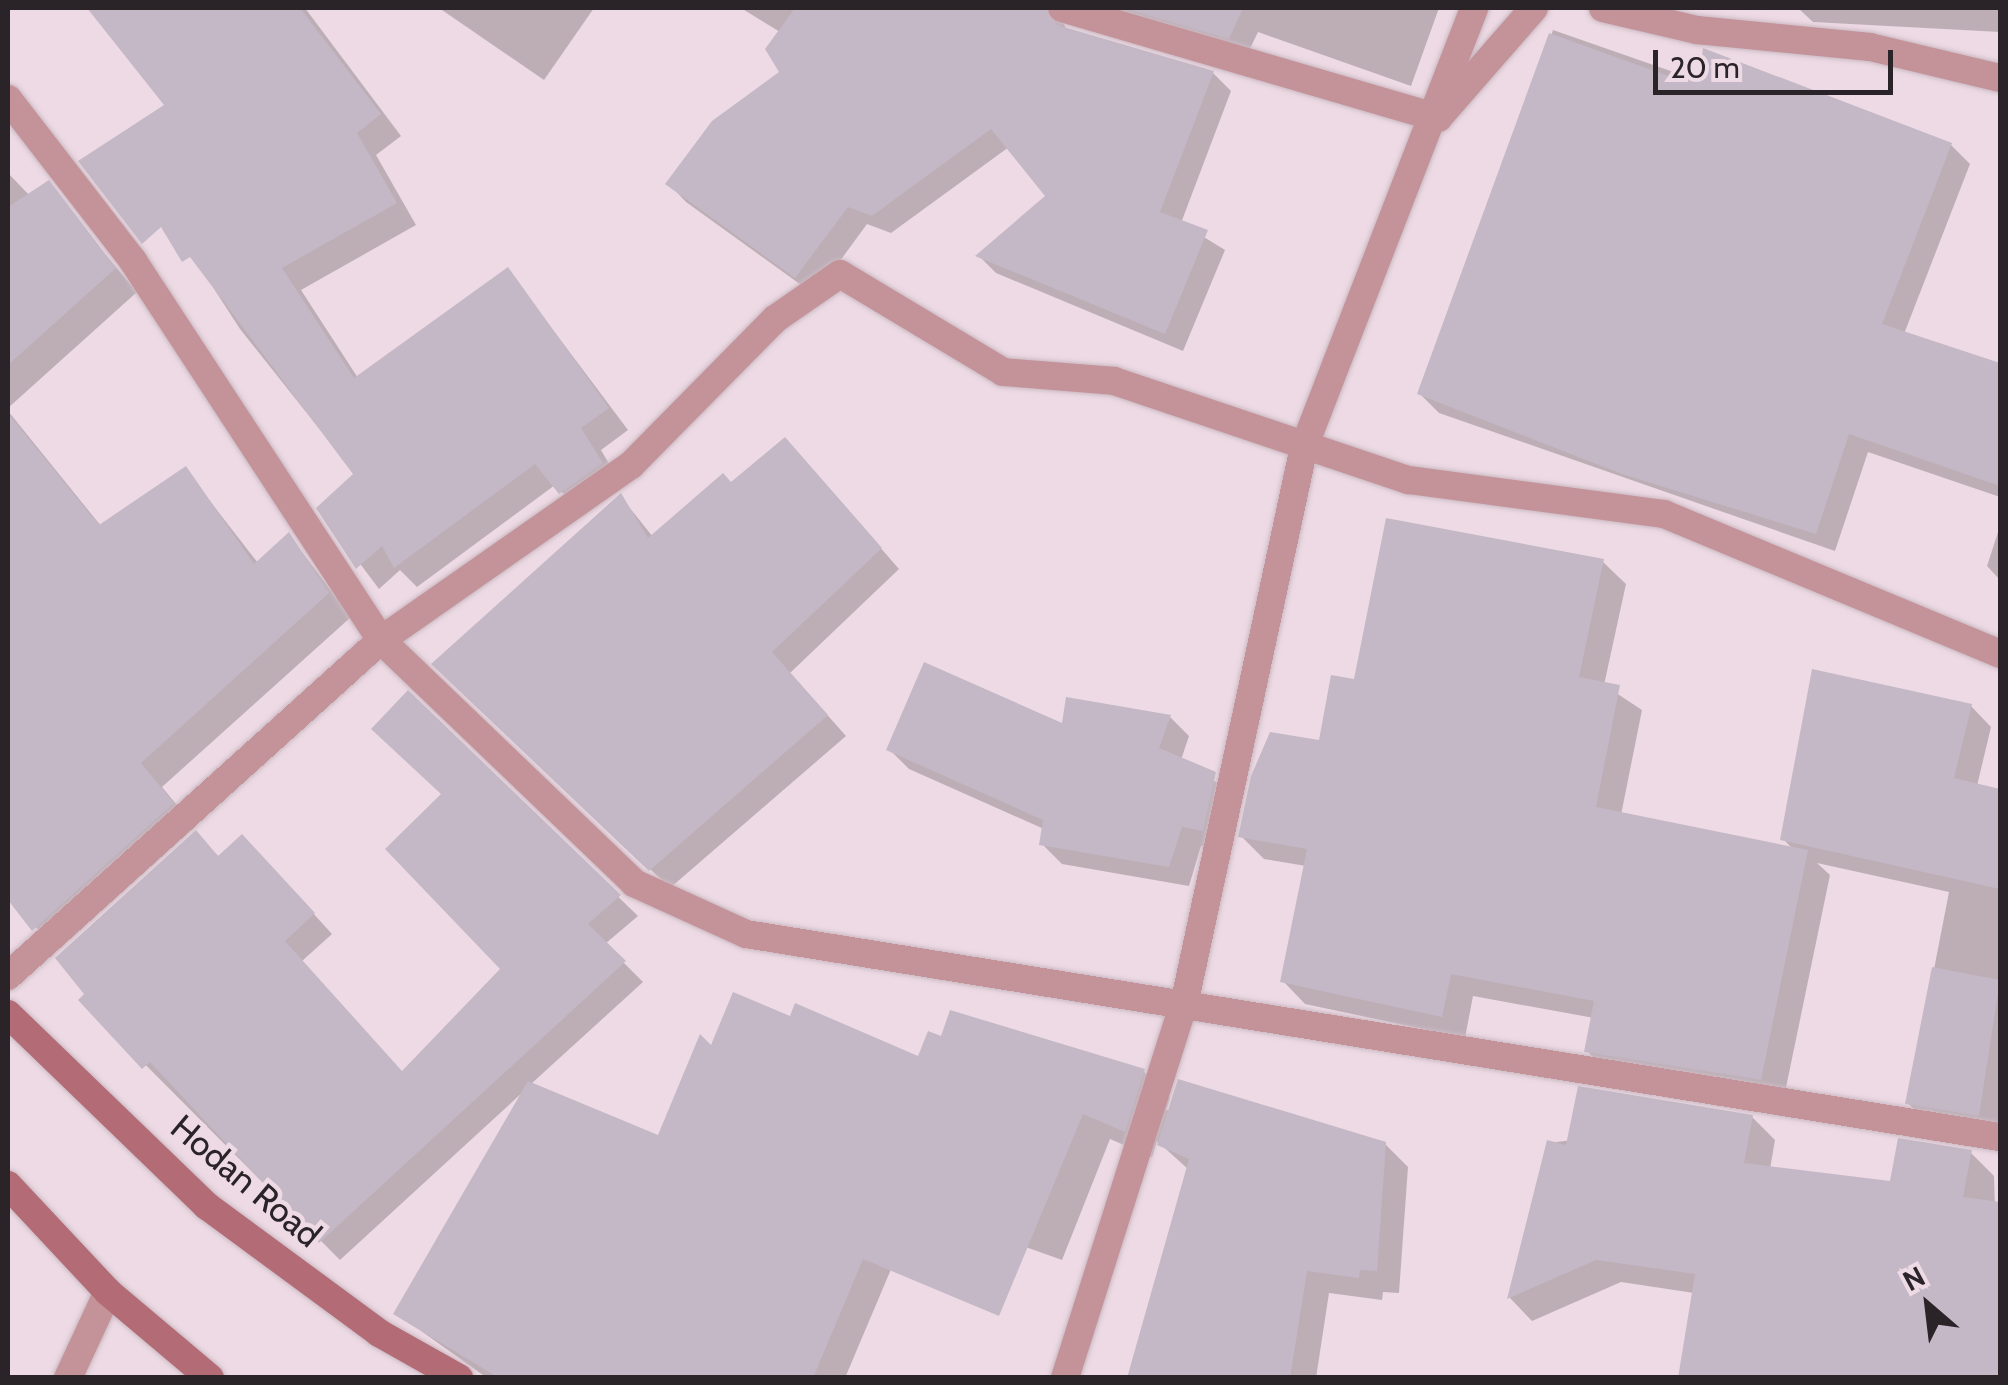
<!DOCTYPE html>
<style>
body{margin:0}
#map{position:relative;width:2008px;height:1385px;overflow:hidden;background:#eddae4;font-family:Cabin,sans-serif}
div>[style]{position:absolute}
.shadow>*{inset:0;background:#0003}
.building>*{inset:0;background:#c4b8c6}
.roads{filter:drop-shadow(0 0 2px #cab9c2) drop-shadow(0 0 2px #cab9c2)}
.minor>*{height:28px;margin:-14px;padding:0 14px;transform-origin:14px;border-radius:14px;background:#c49299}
.secondary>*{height:28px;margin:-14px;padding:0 14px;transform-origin:14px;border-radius:14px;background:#b36b76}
span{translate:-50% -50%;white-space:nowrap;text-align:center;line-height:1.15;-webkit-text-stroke:9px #eddae4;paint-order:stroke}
.street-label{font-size:35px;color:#2a2327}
.frame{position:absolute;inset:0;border:10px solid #2a2327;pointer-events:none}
.north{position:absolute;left:1878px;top:1255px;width:100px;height:100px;-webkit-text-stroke:8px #eddae4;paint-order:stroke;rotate:332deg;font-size:28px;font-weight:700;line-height:40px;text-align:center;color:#2a2327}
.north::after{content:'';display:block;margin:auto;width:35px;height:45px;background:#2a2327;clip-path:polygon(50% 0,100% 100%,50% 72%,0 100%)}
.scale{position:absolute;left:1653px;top:50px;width:240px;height:45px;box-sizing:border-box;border:5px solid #2a2327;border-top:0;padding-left:12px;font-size:30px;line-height:35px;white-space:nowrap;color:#2a2327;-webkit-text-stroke:8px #eddae4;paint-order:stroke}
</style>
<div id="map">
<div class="shadow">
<div style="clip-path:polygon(90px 8px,305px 8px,401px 136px,376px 155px,416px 225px,301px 290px,358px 378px,508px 270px,628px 430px,601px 450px,622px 486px,583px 514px,555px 485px,417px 587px,400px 570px,379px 589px,319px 509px,356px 475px,240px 329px,174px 227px,168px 106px)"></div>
<div style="clip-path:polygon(439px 8px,594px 8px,544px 80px)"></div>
<div style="clip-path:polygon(741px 8px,1439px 8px,1411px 86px,1258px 32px,1247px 55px,1062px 21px,1067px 30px,1213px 73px,1231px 91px,1181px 223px,1225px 250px,1183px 351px,996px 273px,979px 256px,1048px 196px,1009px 147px,891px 233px,867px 224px,815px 295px,686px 202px,668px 183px,783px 73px,780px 32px)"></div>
<div style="clip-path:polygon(1798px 8px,2000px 8px,2000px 32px,1813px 22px)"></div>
<div style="clip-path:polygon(1553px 30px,1754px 100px,1951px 145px,1970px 164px,1904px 334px,2000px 366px,2000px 497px,1868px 452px,1835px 551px,1439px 413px,1420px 394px)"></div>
<div style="clip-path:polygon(8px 173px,30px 196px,67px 209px,137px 292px,8px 408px)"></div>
<div style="clip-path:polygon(8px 411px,101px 526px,185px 469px,258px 563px,289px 535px,351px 617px,162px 787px,195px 827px,57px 951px,8px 896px)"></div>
<div style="clip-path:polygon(804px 460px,899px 569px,790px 673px,846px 736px,670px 888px,454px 683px,621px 497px,653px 537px,732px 485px)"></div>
<div style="clip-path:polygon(2000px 526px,2000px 580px,1987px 566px)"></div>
<div style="clip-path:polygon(1603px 562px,1626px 584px,1604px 685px,1642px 710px,1621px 815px,1794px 850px,1783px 839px,1971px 706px,1991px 727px,1977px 786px,2000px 792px,2000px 1127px,1928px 1124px,1908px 1103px,1949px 892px,1817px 863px,1830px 875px,1783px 1102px,1610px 1074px,1587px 1051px,1594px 1018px,1473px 996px,1465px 1038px,1305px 1004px,1283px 981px,1306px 866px,1264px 859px,1241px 836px,1321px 743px,1356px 682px)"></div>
<div style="clip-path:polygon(408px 693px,638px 916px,605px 944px,643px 982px,531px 1084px,660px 1138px,712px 1049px,966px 1092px,845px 1378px,487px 1378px,396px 1313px,523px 1092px,340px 1260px,81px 1000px,196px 833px,220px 858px,261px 856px,332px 934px,302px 961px,403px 1074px,504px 969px)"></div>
<div style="clip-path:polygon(1170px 717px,1189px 736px,1181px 760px,1235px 794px,1223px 849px,1201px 846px,1189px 886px,1062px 864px,1042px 844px,1044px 829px,909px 769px,889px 749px)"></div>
<div style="clip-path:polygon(1143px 1071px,1170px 1098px,1166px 1110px,1385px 1144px,1408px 1167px,1399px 1293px,1383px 1292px,1382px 1300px,1329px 1293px,1316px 1378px,1133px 1378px,1189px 1170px,1157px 1141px,1152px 1157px,1110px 1139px,1062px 1260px,1020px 1245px,1028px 1104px)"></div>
<div style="clip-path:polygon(1752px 1117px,1775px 1140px,1770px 1169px,1892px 1184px,1971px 1153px,1994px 1176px,2000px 1378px,1681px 1378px,1694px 1293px,1621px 1282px,1532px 1321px,1510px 1298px,1549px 1143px)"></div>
</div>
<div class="building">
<div style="clip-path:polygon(87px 8px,300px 8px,381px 114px,357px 133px,397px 203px,282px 268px,354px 378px,508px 267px,609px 408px,581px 428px,603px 463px,559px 494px,535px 464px,394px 568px,382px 546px,356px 569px,316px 508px,353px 474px,190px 257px,182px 262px,161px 227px,142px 244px,78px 161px,164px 105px)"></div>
<div style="clip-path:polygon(795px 8px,1045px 8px,1057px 25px,1214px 71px,1160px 212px,1208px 230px,1165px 334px,975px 256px,1045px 196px,991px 129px,872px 216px,848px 207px,795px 278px,665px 184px,712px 121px,779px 72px,765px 49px)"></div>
<div style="clip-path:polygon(1123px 8px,1243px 8px,1229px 39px)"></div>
<div style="clip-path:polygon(1549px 33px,1671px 77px,1674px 70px,1699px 78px,1703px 48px,1952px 143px,1882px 324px,2000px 363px,2000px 486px,1849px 434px,1816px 534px,1622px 474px,1417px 394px)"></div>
<div style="clip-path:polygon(49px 180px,116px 268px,8px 365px,8px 207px)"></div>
<div style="clip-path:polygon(8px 413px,99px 525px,186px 466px,254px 564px,289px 532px,329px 593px,141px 763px,174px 803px,32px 931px,8px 900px)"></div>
<div style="clip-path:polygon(785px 437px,882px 548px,772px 652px,828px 715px,649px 871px,431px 664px,621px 493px,648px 538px,723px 473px,731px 482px)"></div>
<div style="clip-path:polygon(1386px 518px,1604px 559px,1579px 677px,1620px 685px,1596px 807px,1808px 850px,1761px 1080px,1584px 1052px,1594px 1001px,1451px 974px,1442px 1017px,1280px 982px,1307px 849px,1238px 837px,1251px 776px,1270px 732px,1319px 740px,1331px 675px,1354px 679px)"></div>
<div style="clip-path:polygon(924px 662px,1062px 723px,1066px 697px,1171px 715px,1159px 748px,1216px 772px,1203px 831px,1182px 827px,1169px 867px,1039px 845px,1043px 820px,886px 750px)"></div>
<div style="clip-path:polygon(1812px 669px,1972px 704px,1954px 778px,2000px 789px,2000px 889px,1780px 840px)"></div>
<div style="clip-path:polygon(408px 690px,621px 895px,588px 924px,626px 961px,319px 1243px,150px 1062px,142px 1069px,78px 1000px,84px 994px,55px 958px,196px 830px,218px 856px,242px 834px,315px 913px,285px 941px,402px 1071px,500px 969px,385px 849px,441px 794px,371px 729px)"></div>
<div style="clip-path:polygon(1932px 967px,2000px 980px,1979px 1116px,1905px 1104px)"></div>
<div style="clip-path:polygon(733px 992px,790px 1016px,795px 1003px,918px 1056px,928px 1031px,941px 1036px,950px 1010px,1145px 1069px,1125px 1132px,1083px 1114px,999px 1316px,863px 1259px,813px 1378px,499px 1378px,393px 1314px,528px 1081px,658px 1135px,700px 1034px,711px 1045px)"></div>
<div style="clip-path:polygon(1178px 1079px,1386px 1142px,1377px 1271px,1360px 1270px,1359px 1278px,1307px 1271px,1290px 1378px,1127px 1378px,1189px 1159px,1157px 1145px)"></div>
<div style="clip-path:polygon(1578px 1086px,1753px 1115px,1744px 1163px,1890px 1181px,1898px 1138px,1972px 1150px,1963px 1197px,2000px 1202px,2000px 1378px,1678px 1378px,1695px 1274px,1596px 1260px,1507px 1299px,1547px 1140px,1566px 1145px)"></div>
</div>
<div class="roads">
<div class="minor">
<div style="left:1062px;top:8px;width:392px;rotate:16.3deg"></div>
<div style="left:1438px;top:118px;width:146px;rotate:-48.9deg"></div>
<div style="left:1603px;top:8px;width:97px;rotate:13.2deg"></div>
<div style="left:1697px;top:30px;width:174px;rotate:5.6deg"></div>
<div style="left:1870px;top:47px;width:134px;rotate:13.4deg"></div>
<div style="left:8px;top:99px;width:205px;rotate:52.3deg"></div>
<div style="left:133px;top:261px;width:453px;rotate:56.8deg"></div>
<div style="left:381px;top:640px;width:351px;rotate:43.8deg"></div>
<div style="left:634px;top:883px;width:123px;rotate:24.5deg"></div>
<div style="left:746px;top:934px;width:1270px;rotate:9.2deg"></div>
<div style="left:8px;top:976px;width:502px;rotate:-42.01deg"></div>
<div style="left:381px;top:640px;width:305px;rotate:-35deg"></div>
<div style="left:631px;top:465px;width:205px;rotate:-45.4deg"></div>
<div style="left:775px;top:319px;width:79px;rotate:-34.7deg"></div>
<div style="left:840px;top:274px;width:190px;rotate:31deg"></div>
<div style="left:1003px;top:372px;width:111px;rotate:4.6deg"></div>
<div style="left:1114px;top:381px;width:311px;rotate:18.6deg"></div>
<div style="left:1409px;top:480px;width:257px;rotate:7.6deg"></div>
<div style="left:1664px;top:514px;width:364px;rotate:22.6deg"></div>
<div style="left:68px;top:1378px;width:95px;rotate:-65.1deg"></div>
<div style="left:1065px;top:1378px;width:397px;rotate:-72.4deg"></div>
<div style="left:1185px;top:1000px;width:566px;rotate:-77.86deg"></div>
<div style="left:1304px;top:447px;width:471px;rotate:-68.8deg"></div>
</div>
<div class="secondary">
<div style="left:8px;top:1014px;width:277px;rotate:44deg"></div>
<div style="left:207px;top:1206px;width:214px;rotate:36.4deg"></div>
<div style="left:379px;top:1333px;width:92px;rotate:29.4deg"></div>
<div style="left:8px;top:1185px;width:146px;rotate:46.9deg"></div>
<div style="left:108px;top:1292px;width:133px;rotate:40.1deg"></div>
</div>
</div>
<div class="street-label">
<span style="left:246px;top:1181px;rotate:40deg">Hodan Road</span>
</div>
<div class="frame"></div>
<div class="north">N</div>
<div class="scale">20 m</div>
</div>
